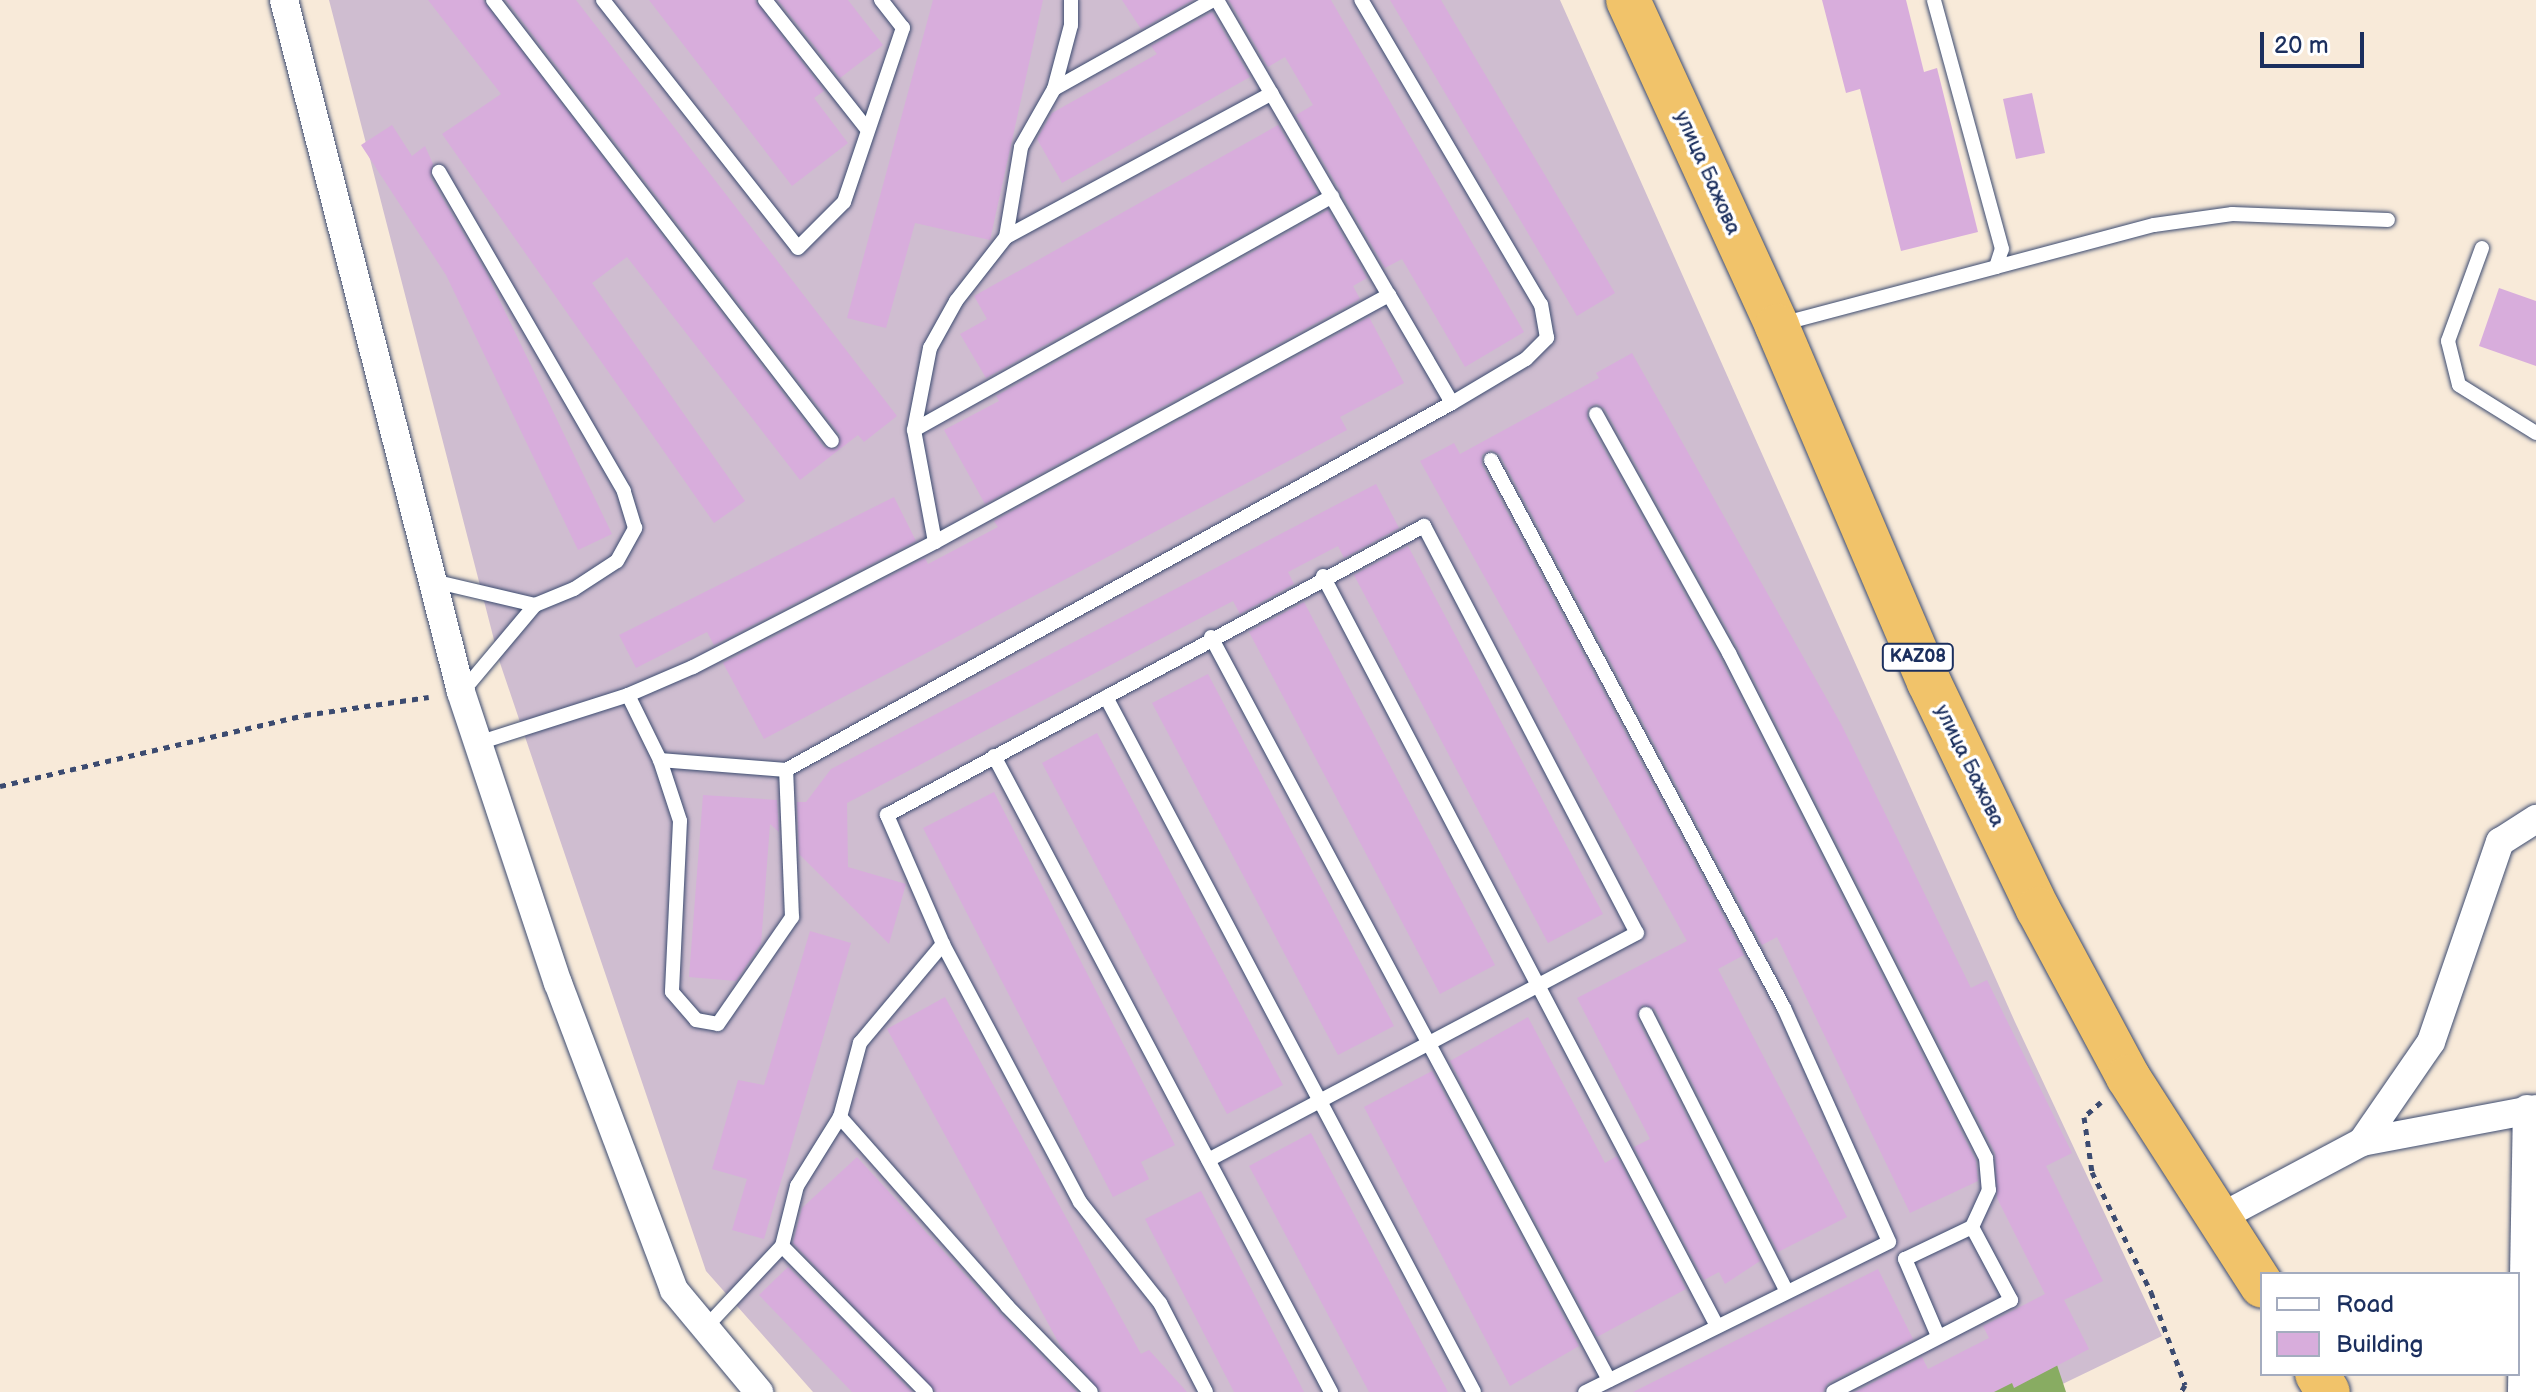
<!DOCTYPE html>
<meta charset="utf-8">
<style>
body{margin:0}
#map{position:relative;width:2536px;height:1392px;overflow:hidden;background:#f8ead9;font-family:"Balsamiq Sans",sans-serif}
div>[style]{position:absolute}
.industrial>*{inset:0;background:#cfbdd0}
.forest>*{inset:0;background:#88ac62}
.building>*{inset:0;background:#d8addc}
.path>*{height:5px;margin-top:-2.5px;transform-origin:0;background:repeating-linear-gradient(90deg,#3c4b70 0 6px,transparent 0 12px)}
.roads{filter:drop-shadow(0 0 2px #3c4b70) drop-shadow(0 0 2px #3c4b70)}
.service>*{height:14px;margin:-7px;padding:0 7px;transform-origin:7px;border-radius:7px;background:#fff}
.minor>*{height:28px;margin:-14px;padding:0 14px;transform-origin:14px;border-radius:14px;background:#fff}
.trunk>*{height:44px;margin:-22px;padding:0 22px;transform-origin:22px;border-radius:22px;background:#f1c36a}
span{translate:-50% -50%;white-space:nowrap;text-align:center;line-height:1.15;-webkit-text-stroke:7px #fff;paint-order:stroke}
.shield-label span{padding:2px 6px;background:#fff;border:2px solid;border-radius:6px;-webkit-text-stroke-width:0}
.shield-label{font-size:18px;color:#1b2f5e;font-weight:700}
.street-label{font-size:20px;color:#1b2f5e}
.legend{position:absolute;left:2260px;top:1272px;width:260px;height:104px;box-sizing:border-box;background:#fff;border:2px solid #a4acbf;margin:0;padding:10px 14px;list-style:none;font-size:24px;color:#1b2f5e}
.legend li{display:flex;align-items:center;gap:16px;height:40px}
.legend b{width:40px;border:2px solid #a4acbf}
.scale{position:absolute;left:2260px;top:32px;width:104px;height:36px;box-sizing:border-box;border:4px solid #1b2f5e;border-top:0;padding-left:10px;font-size:24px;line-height:28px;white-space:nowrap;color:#1b2f5e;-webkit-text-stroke:6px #fff;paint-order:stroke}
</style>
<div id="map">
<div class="industrial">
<div style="clip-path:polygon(329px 0,1560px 0,2015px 1022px,2162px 1336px,2046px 1392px,813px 1392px,706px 1271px,500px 663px)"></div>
</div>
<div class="forest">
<div style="clip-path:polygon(2056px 1362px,2066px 1392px,1982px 1392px)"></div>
</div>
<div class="building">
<div style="clip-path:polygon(428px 0,483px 0,824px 447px,837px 449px,840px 435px,506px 0,576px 0,897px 416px,864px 442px,858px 435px,800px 480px,627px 257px,592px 283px,745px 501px,714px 523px,442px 134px,501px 94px)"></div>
<div style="clip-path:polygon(649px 0,755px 0,824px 91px,814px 98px,848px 143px,792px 186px)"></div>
<div style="clip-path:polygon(778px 0,848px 0,883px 45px,840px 78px)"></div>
<div style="clip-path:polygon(933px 0,1043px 0,990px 240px,915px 223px,886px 328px,847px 318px)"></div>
<div style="clip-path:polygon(1122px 0,1193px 0,1141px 29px)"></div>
<div style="clip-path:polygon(1229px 0,1331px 0,1524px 332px,1465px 367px,1402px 259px,1385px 268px,1296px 115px,1313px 105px,1285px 57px,1268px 67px)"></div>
<div style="clip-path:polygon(1390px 0,1441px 0,1615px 293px,1577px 316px)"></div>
<div style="clip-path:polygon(1822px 0,1906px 0,1924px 72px,1937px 68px,1978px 232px,1901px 251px,1860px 89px,1846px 93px)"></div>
<div style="clip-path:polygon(1212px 12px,1250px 77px,1062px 183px,1037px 139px,1052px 113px,1157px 54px,1151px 46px)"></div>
<div style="clip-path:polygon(2032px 93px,2045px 153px,2016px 159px,2003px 99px)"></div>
<div style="clip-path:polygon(392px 125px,412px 156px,425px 146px,433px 164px,430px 177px,486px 272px,612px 534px,578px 550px,446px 275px,361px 145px)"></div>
<div style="clip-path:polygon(1278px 125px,1318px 193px,986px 378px,960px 334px,987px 319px,974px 296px)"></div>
<div style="clip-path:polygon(1328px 210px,1367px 278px,1353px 286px,1360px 299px,985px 504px,944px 430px,999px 401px,996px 396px)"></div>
<div style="clip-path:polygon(2499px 288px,2536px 301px,2536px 366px,2479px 346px)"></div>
<div style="clip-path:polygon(1369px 317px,1404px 383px,1340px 417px,1347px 430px,764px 739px,723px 663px,925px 558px,928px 564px,998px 527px,994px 521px)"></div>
<div style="clip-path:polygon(1632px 353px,1841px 724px,1971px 988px,1987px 980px,2072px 1153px,2046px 1166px,2103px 1281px,2064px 1300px,2089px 1349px,2014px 1388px,2012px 1383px,1994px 1392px,1855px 1392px,1922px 1357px,1928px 1369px,1989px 1338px,1983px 1326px,2045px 1294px,1997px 1198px,1995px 1153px,1738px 648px,1605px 409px,1597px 404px,1588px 408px,1587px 419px,1720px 658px,1976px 1161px,1978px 1181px,1910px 1213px,1777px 937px,1762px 945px,1500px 455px,1491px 450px,1482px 455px,1482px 465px,1744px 955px,1718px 969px,1847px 1217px,1778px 1252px,1655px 1009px,1642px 1005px,1637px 1019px,1760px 1261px,1725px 1284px,1719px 1272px,1704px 1280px,1634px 1147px,1650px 1139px,1577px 998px,1687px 941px,1420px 461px,1454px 443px,1460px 454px,1599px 378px,1596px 373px)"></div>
<div style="clip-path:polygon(1376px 484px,1399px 528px,1344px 558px,1338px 546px,1288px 572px,1294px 584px,1240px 614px,1233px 601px,847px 803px,848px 867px,906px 884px,889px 944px,799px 854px,797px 802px,806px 802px,831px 769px)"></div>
<div style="clip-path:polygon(894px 497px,916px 541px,714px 645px,707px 632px,636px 668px,619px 635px)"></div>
<div style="clip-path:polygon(1408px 546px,1603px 914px,1548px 943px,1354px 575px)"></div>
<div style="clip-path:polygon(1304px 602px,1495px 965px,1440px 994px,1249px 632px)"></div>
<div style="clip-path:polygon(1208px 674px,1394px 1026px,1338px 1055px,1152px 703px)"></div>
<div style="clip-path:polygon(1097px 733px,1283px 1085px,1227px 1114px,1042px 763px)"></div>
<div style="clip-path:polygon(994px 792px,1175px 1145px,1141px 1162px,1149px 1179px,1113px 1197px,923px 828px)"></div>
<div style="clip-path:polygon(703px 795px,777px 800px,779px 832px,770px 824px,761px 944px,736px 981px,689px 977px)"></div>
<div style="clip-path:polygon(810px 931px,851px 943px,764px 1239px,732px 1230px,747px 1179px,712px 1169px,738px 1080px,764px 1085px)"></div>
<div style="clip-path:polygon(945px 997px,1141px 1354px,1149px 1350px,1187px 1392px,1101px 1392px,1061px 1347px,887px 1029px)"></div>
<div style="clip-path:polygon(1528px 1017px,1605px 1163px,1617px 1156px,1686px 1289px,1597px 1337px,1450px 1061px)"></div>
<div style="clip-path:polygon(1432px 1071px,1579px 1346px,1510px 1386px,1364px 1107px)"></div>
<div style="clip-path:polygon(1311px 1133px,1448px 1392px,1369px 1392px,1249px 1166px)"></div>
<div style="clip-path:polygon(857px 1157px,1000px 1313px,1077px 1392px,936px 1392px,793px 1243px,802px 1208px)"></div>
<div style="clip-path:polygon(1201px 1191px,1304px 1392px,1234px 1392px,1145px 1219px)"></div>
<div style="clip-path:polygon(788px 1267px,912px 1392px,852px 1392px,759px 1295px)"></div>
<div style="clip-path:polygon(1878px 1269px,1913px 1339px,1828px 1383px,1823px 1392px,1633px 1392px)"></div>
</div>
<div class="path">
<div style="left:0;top:786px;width:313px;rotate:-13.1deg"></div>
<div style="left:305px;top:715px;width:125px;rotate:-8.3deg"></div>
<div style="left:2101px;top:1102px;width:23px;rotate:139deg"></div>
<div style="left:2084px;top:1117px;width:56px;rotate:81.7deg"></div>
<div style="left:2092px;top:1172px;width:134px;rotate:63.8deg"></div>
<div style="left:2151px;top:1292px;width:99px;rotate:69.9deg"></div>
<div style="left:2185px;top:1385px;width:8px;rotate:120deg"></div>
</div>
<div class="roads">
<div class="service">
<div style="left:493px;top:0;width:556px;rotate:52.45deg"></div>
<div style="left:603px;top:0;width:315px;rotate:51.8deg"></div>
<div style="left:798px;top:248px;width:65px;rotate:-45deg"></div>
<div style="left:844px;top:202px;width:184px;rotate:-71.3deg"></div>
<div style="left:903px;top:28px;width:36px;rotate:-128deg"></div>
<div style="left:765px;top:0;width:163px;rotate:51.7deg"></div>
<div style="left:1217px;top:0;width:341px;rotate:59.8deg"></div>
<div style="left:1054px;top:89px;width:182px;rotate:-29.2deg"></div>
<div style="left:1006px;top:237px;width:302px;rotate:-28.4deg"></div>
<div style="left:2482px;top:248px;width:99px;rotate:110.1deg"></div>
<div style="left:2448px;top:341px;width:45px;rotate:76deg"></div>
<div style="left:2459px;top:385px;width:91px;rotate:31.9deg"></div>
<div style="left:1996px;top:267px;width:163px;rotate:-14.9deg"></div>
<div style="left:2154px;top:225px;width:79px;rotate:-8deg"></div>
<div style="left:2232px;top:214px;width:156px;rotate:2.2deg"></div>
<div style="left:1781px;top:324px;width:222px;rotate:-14.8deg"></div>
<div style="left:1996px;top:267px;width:19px;rotate:-72deg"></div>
<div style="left:2002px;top:249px;width:258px;rotate:-105.3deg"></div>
<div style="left:1596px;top:414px;width:274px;rotate:60.9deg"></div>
<div style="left:1729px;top:653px;width:567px;rotate:63.03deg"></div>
<div style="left:1986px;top:1158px;width:32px;rotate:85deg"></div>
<div style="left:1989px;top:1190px;width:41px;rotate:114.7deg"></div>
<div style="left:1972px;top:1227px;width:83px;rotate:61.9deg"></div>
<div style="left:2011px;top:1300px;width:200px;rotate:152.7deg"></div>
<div style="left:914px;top:430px;width:479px;rotate:-29.2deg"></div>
<div style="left:1491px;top:460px;width:621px;rotate:61.87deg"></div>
<div style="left:1784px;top:1008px;width:256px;rotate:65.8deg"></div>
<div style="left:1889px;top:1242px;width:339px;rotate:153.7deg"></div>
<div style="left:935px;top:542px;width:114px;rotate:-100.6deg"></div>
<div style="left:914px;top:430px;width:84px;rotate:-79deg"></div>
<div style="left:930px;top:348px;width:54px;rotate:-61deg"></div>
<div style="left:956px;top:301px;width:81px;rotate:-52deg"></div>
<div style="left:1006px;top:237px;width:91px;rotate:-80.5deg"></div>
<div style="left:1021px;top:147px;width:67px;rotate:-60.4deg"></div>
<div style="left:1054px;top:89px;width:66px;rotate:-75.1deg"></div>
<div style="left:1071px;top:25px;width:25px;rotate:-90deg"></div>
<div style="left:1323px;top:576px;width:847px;rotate:62.29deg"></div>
<div style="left:433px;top:581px;width:105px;rotate:13.2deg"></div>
<div style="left:535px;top:605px;width:42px;rotate:-22.3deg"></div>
<div style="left:574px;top:589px;width:51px;rotate:-33.1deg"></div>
<div style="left:617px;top:561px;width:38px;rotate:-61deg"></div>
<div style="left:635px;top:528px;width:39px;rotate:-107deg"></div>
<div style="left:624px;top:491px;width:369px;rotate:-120.1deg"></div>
<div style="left:1211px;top:637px;width:843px;rotate:61.82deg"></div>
<div style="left:462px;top:692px;width:114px;rotate:-50deg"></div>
<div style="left:628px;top:695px;width:72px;rotate:63.8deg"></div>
<div style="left:660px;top:760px;width:64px;rotate:71.8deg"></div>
<div style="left:680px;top:821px;width:171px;rotate:92.7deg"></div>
<div style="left:672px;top:992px;width:37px;rotate:49deg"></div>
<div style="left:696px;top:1020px;width:22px;rotate:10deg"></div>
<div style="left:718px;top:1024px;width:130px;rotate:-55.3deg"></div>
<div style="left:792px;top:917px;width:147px;rotate:-92.3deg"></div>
<div style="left:786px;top:770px;width:760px;rotate:-28.86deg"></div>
<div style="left:1106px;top:697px;width:786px;rotate:62.1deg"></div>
<div style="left:478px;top:743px;width:157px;rotate:-17.7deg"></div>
<div style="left:628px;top:695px;width:71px;rotate:-23.3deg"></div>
<div style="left:693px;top:667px;width:272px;rotate:-27.3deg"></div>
<div style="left:935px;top:542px;width:517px;rotate:-28.55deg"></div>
<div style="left:1389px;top:295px;width:125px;rotate:59.7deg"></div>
<div style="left:1452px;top:403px;width:86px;rotate:-30.7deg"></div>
<div style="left:1526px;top:359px;width:30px;rotate:-45deg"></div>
<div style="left:1547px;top:338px;width:34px;rotate:-100deg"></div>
<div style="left:1541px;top:305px;width:354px;rotate:-120.5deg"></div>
<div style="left:994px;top:756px;width:720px;rotate:62.08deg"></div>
<div style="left:660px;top:760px;width:126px;rotate:4.5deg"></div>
<div style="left:1646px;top:1014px;width:309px;rotate:63.1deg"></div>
<div style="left:840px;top:1117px;width:252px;rotate:48.5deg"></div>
<div style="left:1007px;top:1306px;width:120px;rotate:45.7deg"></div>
<div style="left:705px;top:1328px;width:112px;rotate:-46.8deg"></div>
<div style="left:1938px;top:1336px;width:84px;rotate:-113.2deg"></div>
<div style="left:1905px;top:1259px;width:74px;rotate:-25.5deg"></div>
<div style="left:926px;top:1392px;width:205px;rotate:-134.6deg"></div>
<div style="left:782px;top:1246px;width:62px;rotate:-76deg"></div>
<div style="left:797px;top:1186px;width:81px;rotate:-58.1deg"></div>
<div style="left:840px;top:1117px;width:77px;rotate:-74.9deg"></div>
<div style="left:860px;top:1043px;width:129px;rotate:-50deg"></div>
<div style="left:1206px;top:1392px;width:100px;rotate:-117.3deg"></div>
<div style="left:1160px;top:1303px;width:129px;rotate:-128.4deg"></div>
<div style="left:1080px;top:1202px;width:292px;rotate:-118deg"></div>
<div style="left:943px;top:944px;width:141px;rotate:-113.5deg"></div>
<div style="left:887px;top:815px;width:610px;rotate:-28.29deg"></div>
<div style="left:1424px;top:526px;width:459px;rotate:62.4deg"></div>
<div style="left:1637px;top:933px;width:485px;rotate:152.1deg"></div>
</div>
<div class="minor">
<div style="left:284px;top:0;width:714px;rotate:75.65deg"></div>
<div style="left:461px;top:692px;width:307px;rotate:71.6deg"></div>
<div style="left:558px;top:983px;width:328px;rotate:69.3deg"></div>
<div style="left:674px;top:1290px;width:133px;rotate:50.2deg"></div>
<div style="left:2362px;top:1142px;width:177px;rotate:-10.7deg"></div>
<div style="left:2219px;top:1218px;width:162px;rotate:-28deg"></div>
<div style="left:2362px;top:1142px;width:121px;rotate:-55.4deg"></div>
<div style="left:2431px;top:1042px;width:212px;rotate:-71deg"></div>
<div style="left:2500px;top:842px;width:43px;rotate:-32.6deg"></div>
<div style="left:2522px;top:1392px;width:283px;rotate:-89deg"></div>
</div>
<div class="trunk">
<div style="left:1628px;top:0;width:358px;rotate:65.4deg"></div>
<div style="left:1777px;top:326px;width:387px;rotate:66.9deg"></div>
<div style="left:1929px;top:682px;width:252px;rotate:64.4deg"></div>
<div style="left:2038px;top:909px;width:191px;rotate:61.8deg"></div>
<div style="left:2128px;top:1077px;width:248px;rotate:57.3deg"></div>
<div style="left:2317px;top:1374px;width:21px;rotate:59deg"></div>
</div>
</div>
<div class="shield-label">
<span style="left:1918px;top:657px">KAZ08</span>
</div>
<div class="street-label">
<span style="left:1707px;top:173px;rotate:66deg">улица Бажова</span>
<span style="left:1969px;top:766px;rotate:64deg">улица Бажова</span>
</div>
<ul class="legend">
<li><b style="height:10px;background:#fff"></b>Road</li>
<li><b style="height:22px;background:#d8addc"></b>Building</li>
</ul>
<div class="scale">20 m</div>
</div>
